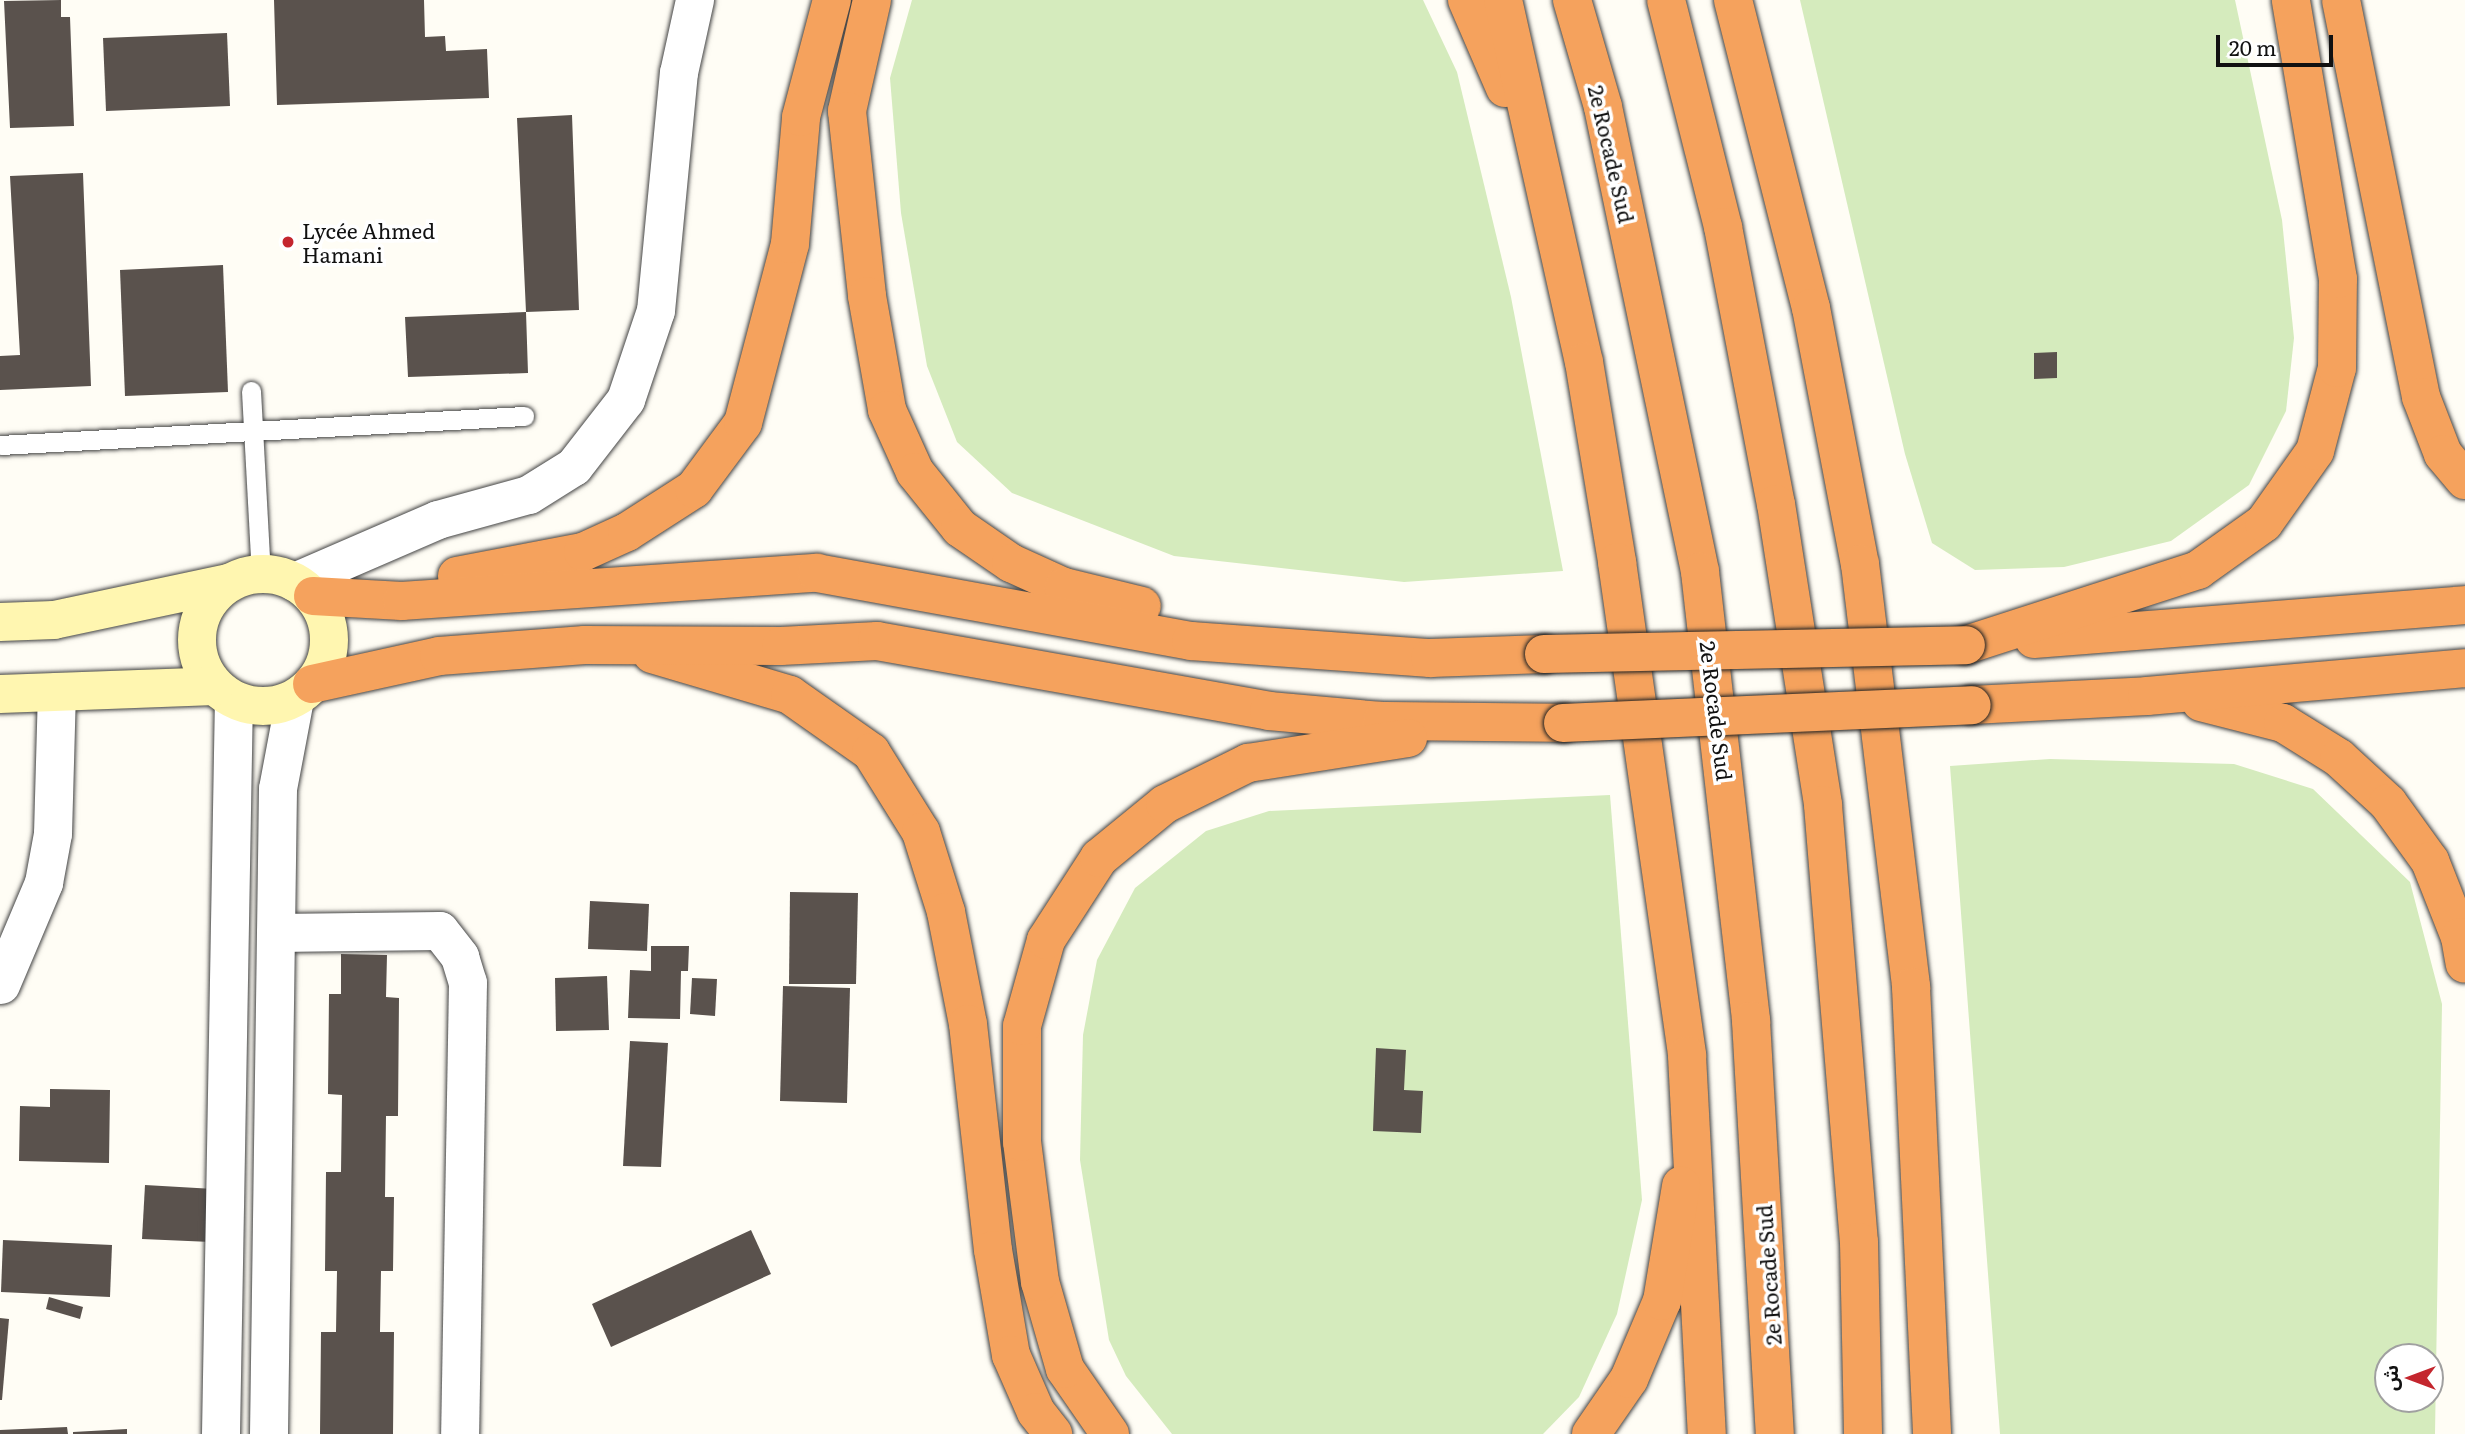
<!DOCTYPE html>
<meta charset="utf-8">
<style>
body{margin:0}
#map{position:relative;width:2465px;height:1434px;overflow:hidden;background:#fffdf5;font-family:Literata,"Noto Sans Arabic",serif}
div>[style]{position:absolute}
.green>*{inset:0;background:#d5ebbd}
.building>*{inset:0;background:#5a524d}
.roads{filter:drop-shadow(0 0 2px #444) drop-shadow(0 0 2px #444)}
.lane>*{height:19px;margin:-9.5px;padding:0 9.5px;transform-origin:9.5px;border-radius:9.5px;background:#fff}
.street>*{height:38px;margin:-19px;padding:0 19px;transform-origin:19px;border-radius:19px;background:#fff}
.secondary>*{height:38px;margin:-19px;padding:0 19px;transform-origin:19px;border-radius:19px;background:#fff6b0}
.secondary>.ring{margin:-19px;padding:0;box-sizing:content-box;background:none;border:38px solid #fff6b0;border-radius:50%}
.highway>*{height:38px;margin:-19px;padding:0 19px;transform-origin:19px;border-radius:19px;background:#f5a25d}
.bridges{filter:drop-shadow(0 0 2px #222) drop-shadow(0 0 2px #222)}
.highway-bridge>*{height:38px;margin:-19px;padding:0 19px;transform-origin:19px;border-radius:19px;background:#f5a25d}
.dots>*{width:19px;height:19px;translate:-50% -50%;box-sizing:border-box;border:4px solid #fff;border-radius:50%}
span{translate:-50% -50%;white-space:nowrap;text-align:center;line-height:1.15;-webkit-text-stroke:7px #fff;paint-order:stroke}
.street-label{font-size:21px;color:#111}
.poi-label{font-size:21px;color:#111}
.left{translate:0 -50%;text-align:left}
.north{position:absolute;left:2374px;top:1343px;width:70px;height:70px;box-sizing:border-box;background:#fff;border:2px solid #a0a0a0;border-radius:50%;rotate:270deg;font-size:19px;font-weight:700;line-height:28px;text-align:center;color:#111}
.north::after{content:'';display:block;margin:auto;width:24px;height:32px;background:#c4262e;clip-path:polygon(50% 0,100% 100%,50% 72%,0 100%)}
.scale{position:absolute;left:2216px;top:35px;width:117px;height:32px;box-sizing:border-box;border:4px solid #111;border-top:0;padding-left:9px;font-size:21px;line-height:24px;white-space:nowrap;color:#111;-webkit-text-stroke:5px #fff;paint-order:stroke}
</style>
<div id="map">
<div class="green">
<div style="clip-path:polygon(912px 0,1423px 0,1457px 72px,1511px 297px,1563px 571px,1404px 582px,1174px 556px,1012px 493px,957px 442px,927px 366px,901px 213px,890px 78px)"></div>
<div style="clip-path:polygon(1800px 0,2235px 0,2282px 220px,2294px 338px,2286px 411px,2249px 485px,2171px 541px,2064px 567px,1975px 570px,1932px 543px,1905px 454px)"></div>
<div style="clip-path:polygon(evenodd,2050px 759px,2234px 764px,2313px 789px,2410px 882px,2442px 1004px,2435px 1434px,2000px 1434px,1950px 766px,2050px 759px,2388px 1357px,2430px 1357px,2430px 1399px,2388px 1399px,2388px 1357px)"></div>
<div style="clip-path:polygon(1610px 795px,1642px 1200px,1617px 1314px,1579px 1397px,1543px 1434px,1172px 1434px,1126px 1376px,1109px 1340px,1080px 1160px,1083px 1035px,1097px 960px,1135px 888px,1206px 831px,1269px 811px)"></div>
</div>
<div class="building">
<div style="clip-path:polygon(61px 0,61px 17px,70px 17px,74px 126px,10px 128px,4px 1px)"></div>
<div style="clip-path:polygon(274px 0,424px 0,425px 37px,445px 36px,446px 51px,487px 49px,489px 98px,277px 105px)"></div>
<div style="clip-path:polygon(227px 33px,230px 106px,106px 111px,103px 38px)"></div>
<div style="clip-path:polygon(572px 115px,579px 310px,526px 312px,528px 373px,408px 377px,405px 317px,526px 312px,517px 118px)"></div>
<div style="clip-path:polygon(83px 173px,91px 386px,0 390px,0 356px,20px 355px,10px 176px)"></div>
<div style="clip-path:polygon(223px 265px,228px 392px,125px 396px,120px 270px)"></div>
<div style="clip-path:polygon(2057px 352px,2057px 378px,2034px 379px,2034px 353px)"></div>
<div style="clip-path:polygon(790px 892px,858px 893px,856px 984px,789px 984px)"></div>
<div style="clip-path:polygon(590px 901px,649px 904px,647px 951px,588px 949px)"></div>
<div style="clip-path:polygon(651px 946px,689px 946px,688px 971px,681px 971px,680px 1019px,628px 1018px,630px 970px,651px 971px)"></div>
<div style="clip-path:polygon(341px 954px,387px 955px,386px 997px,399px 998px,398px 1116px,386px 1116px,385px 1197px,394px 1197px,393px 1271px,381px 1271px,380px 1332px,394px 1332px,393px 1434px,320px 1434px,321px 1332px,336px 1332px,337px 1271px,325px 1271px,326px 1172px,341px 1172px,342px 1095px,328px 1094px,329px 994px,341px 994px)"></div>
<div style="clip-path:polygon(607px 976px,609px 1030px,556px 1031px,555px 978px)"></div>
<div style="clip-path:polygon(692px 978px,717px 979px,715px 1016px,690px 1014px)"></div>
<div style="clip-path:polygon(783px 986px,850px 988px,847px 1103px,780px 1101px)"></div>
<div style="clip-path:polygon(630px 1041px,668px 1043px,661px 1167px,623px 1166px)"></div>
<div style="clip-path:polygon(1376px 1048px,1406px 1050px,1404px 1090px,1423px 1091px,1421px 1133px,1373px 1131px)"></div>
<div style="clip-path:polygon(50px 1089px,110px 1090px,109px 1163px,19px 1161px,20px 1106px,50px 1107px)"></div>
<div style="clip-path:polygon(145px 1185px,214px 1189px,211px 1242px,142px 1239px)"></div>
<div style="clip-path:polygon(751px 1230px,771px 1274px,611px 1347px,592px 1304px)"></div>
<div style="clip-path:polygon(3px 1240px,112px 1245px,110px 1297px,1px 1292px)"></div>
<div style="clip-path:polygon(49px 1297px,83px 1307px,80px 1319px,46px 1309px)"></div>
<div style="clip-path:polygon(0 1318px,9px 1319px,2px 1400px,0 1400px)"></div>
<div style="clip-path:polygon(67px 1427px,68px 1434px,0 1434px,0 1430px)"></div>
<div style="clip-path:polygon(127px 1429px,127px 1434px,73px 1434px,73px 1432px)"></div>
</div>
<div class="roads">
<div class="lane">
<div style="left:251px;top:391px;width:183px;rotate:86.9deg"></div>
<div style="left:0;top:445px;width:525px;rotate:-3.17deg"></div>
</div>
<div class="street">
<div style="left:295px;top:582px;width:156px;rotate:-23.4deg"></div>
<div style="left:438px;top:520px;width:94px;rotate:-15.4deg"></div>
<div style="left:529px;top:495px;width:53px;rotate:-31.9deg"></div>
<div style="left:574px;top:467px;width:85px;rotate:-52.2deg"></div>
<div style="left:626px;top:400px;width:94px;rotate:-71.4deg"></div>
<div style="left:656px;top:311px;width:239px;rotate:-84.5deg"></div>
<div style="left:679px;top:73px;width:75px;rotate:-77.6deg"></div>
<div style="left:276px;top:933px;width:164px;rotate:-0.7deg"></div>
<div style="left:440px;top:931px;width:33px;rotate:52deg"></div>
<div style="left:460px;top:957px;width:27px;rotate:73deg"></div>
<div style="left:468px;top:983px;width:451px;rotate:91deg"></div>
<div style="left:1px;top:985px;width:111px;rotate:-67.1deg"></div>
<div style="left:44px;top:883px;width:50px;rotate:-79.6deg"></div>
<div style="left:53px;top:834px;width:142px;rotate:-88.4deg"></div>
<div style="left:221px;top:1434px;width:734px;rotate:-88.99deg"></div>
<div style="left:269px;top:1434px;width:645px;rotate:-89.2deg"></div>
<div style="left:278px;top:789px;width:92px;rotate:-79.3deg"></div>
</div>
<div class="secondary">
<div class="ring" style="left:197px;top:574px;width:94px;height:94px"></div>
<div style="left:0;top:622px;width:54px;rotate:-2.1deg"></div>
<div style="left:54px;top:620px;width:178px;rotate:-12deg"></div>
<div style="left:0;top:694px;width:215px;rotate:-2.1deg"></div>
</div>
<div class="highway">
<div style="left:872px;top:0;width:114px;rotate:102.7deg"></div>
<div style="left:847px;top:111px;width:186px;rotate:83.8deg"></div>
<div style="left:867px;top:296px;width:116px;rotate:80deg"></div>
<div style="left:887px;top:410px;width:68px;rotate:65.7deg"></div>
<div style="left:915px;top:472px;width:72px;rotate:51.2deg"></div>
<div style="left:960px;top:528px;width:62px;rotate:34.5deg"></div>
<div style="left:1011px;top:563px;width:58px;rotate:24.4deg"></div>
<div style="left:1064px;top:587px;width:80px;rotate:13.7deg"></div>
<div style="left:1467px;top:0;width:96px;rotate:66.6deg"></div>
<div style="left:1503px;top:0;width:371px;rotate:77.4deg"></div>
<div style="left:1584px;top:362px;width:203px;rotate:80.6deg"></div>
<div style="left:1617px;top:562px;width:499px;rotate:81.9deg"></div>
<div style="left:1687px;top:1056px;width:379px;rotate:87deg"></div>
<div style="left:1572px;top:0;width:111px;rotate:73.8deg"></div>
<div style="left:1603px;top:107px;width:475px;rotate:78.2deg"></div>
<div style="left:1700px;top:572px;width:452px;rotate:83.5deg"></div>
<div style="left:1751px;top:1021px;width:414px;rotate:86.7deg"></div>
<div style="left:1666px;top:0;width:234px;rotate:75.9deg"></div>
<div style="left:1723px;top:227px;width:282px;rotate:79.2deg"></div>
<div style="left:1776px;top:504px;width:305px;rotate:81.1deg"></div>
<div style="left:1823px;top:805px;width:438px;rotate:85.3deg"></div>
<div style="left:1859px;top:1242px;width:192px;rotate:88.8deg"></div>
<div style="left:1733px;top:0;width:318px;rotate:75.8deg"></div>
<div style="left:1811px;top:308px;width:261px;rotate:79.2deg"></div>
<div style="left:1860px;top:564px;width:426px;rotate:83.1deg"></div>
<div style="left:1911px;top:987px;width:447px;rotate:87.3deg"></div>
<div style="left:2341px;top:0;width:405px;rotate:78.6deg"></div>
<div style="left:2421px;top:397px;width:61px;rotate:68.9deg"></div>
<div style="left:2443px;top:454px;width:34px;rotate:50deg"></div>
<div style="left:457px;top:576px;width:128px;rotate:-10.8deg"></div>
<div style="left:583px;top:552px;width:48px;rotate:-24.4deg"></div>
<div style="left:627px;top:532px;width:80px;rotate:-32.7deg"></div>
<div style="left:694px;top:489px;width:82px;rotate:-53.4deg"></div>
<div style="left:743px;top:423px;width:185px;rotate:-75.3deg"></div>
<div style="left:790px;top:244px;width:127px;rotate:-85deg"></div>
<div style="left:801px;top:117px;width:121px;rotate:-75.2deg"></div>
<div style="left:313px;top:596px;width:89px;rotate:3.2deg"></div>
<div style="left:402px;top:601px;width:416px;rotate:-3.9deg"></div>
<div style="left:817px;top:573px;width:380px;rotate:10.3deg"></div>
<div style="left:1191px;top:641px;width:240px;rotate:4.1deg"></div>
<div style="left:1430px;top:658px;width:114px;rotate:-2deg"></div>
<div style="left:2034px;top:639px;width:432px;rotate:-4.5deg"></div>
<div style="left:1966px;top:645px;width:244px;rotate:-17.9deg"></div>
<div style="left:2198px;top:570px;width:81px;rotate:-35.5deg"></div>
<div style="left:2264px;top:523px;width:88px;rotate:-54.7deg"></div>
<div style="left:2315px;top:451px;width:86px;rotate:-75.2deg"></div>
<div style="left:2337px;top:368px;width:89px;rotate:-89.4deg"></div>
<div style="left:2338px;top:279px;width:283px;rotate:-99.6deg"></div>
<div style="left:652px;top:654px;width:144px;rotate:16.5deg"></div>
<div style="left:790px;top:695px;width:99px;rotate:35.1deg"></div>
<div style="left:871px;top:752px;width:94px;rotate:58deg"></div>
<div style="left:921px;top:832px;width:84px;rotate:72.6deg"></div>
<div style="left:946px;top:912px;width:114px;rotate:78.9deg"></div>
<div style="left:968px;top:1024px;width:227px;rotate:83.7deg"></div>
<div style="left:993px;top:1250px;width:107px;rotate:80.3deg"></div>
<div style="left:1011px;top:1355px;width:62px;rotate:66.3deg"></div>
<div style="left:1036px;top:1412px;width:28px;rotate:52deg"></div>
<div style="left:312px;top:684px;width:130px;rotate:-12.4deg"></div>
<div style="left:439px;top:656px;width:146px;rotate:-4.3deg"></div>
<div style="left:585px;top:645px;width:196px;rotate:0.3deg"></div>
<div style="left:781px;top:646px;width:96px;rotate:-3deg"></div>
<div style="left:877px;top:641px;width:398px;rotate:10.1deg"></div>
<div style="left:1269px;top:711px;width:113px;rotate:5.1deg"></div>
<div style="left:1382px;top:721px;width:181px;rotate:0.6deg"></div>
<div style="left:2201px;top:702px;width:85px;rotate:14.4deg"></div>
<div style="left:2283px;top:723px;width:66px;rotate:32deg"></div>
<div style="left:2339px;top:758px;width:67px;rotate:42.6deg"></div>
<div style="left:2388px;top:803px;width:72px;rotate:54.1deg"></div>
<div style="left:2430px;top:861px;width:82px;rotate:68.5deg"></div>
<div style="left:2460px;top:937px;width:27px;rotate:80deg"></div>
<div style="left:1972px;top:705px;width:175px;rotate:-2.9deg"></div>
<div style="left:2147px;top:696px;width:319px;rotate:-5deg"></div>
<div style="left:1110px;top:1434px;width:79px;rotate:-124.7deg"></div>
<div style="left:1065px;top:1369px;width:91px;rotate:-106deg"></div>
<div style="left:1040px;top:1282px;width:141px;rotate:-97.3deg"></div>
<div style="left:1022px;top:1142px;width:116px;rotate:-90deg"></div>
<div style="left:1022px;top:1026px;width:89px;rotate:-74.4deg"></div>
<div style="left:1046px;top:940px;width:98px;rotate:-57.1deg"></div>
<div style="left:1099px;top:858px;width:85px;rotate:-39.3deg"></div>
<div style="left:1165px;top:804px;width:93px;rotate:-26.3deg"></div>
<div style="left:1248px;top:763px;width:162px;rotate:-8.9deg"></div>
<div style="left:1591px;top:1434px;width:67px;rotate:-55.4deg"></div>
<div style="left:1629px;top:1379px;width:85px;rotate:-67.1deg"></div>
<div style="left:1662px;top:1301px;width:117px;rotate:-80.6deg"></div>
</div>
</div>
<div class="bridges">
<div class="highway-bridge">
<div style="left:1544px;top:654px;width:422px;rotate:-1.2deg"></div>
<div style="left:1563px;top:723px;width:409px;rotate:-2.5deg"></div>
</div>
</div>
<div class="dots">
<div style="left:288px;top:242px;background:#c4262e"></div>
</div>
<div class="street-label">
<span style="left:1612px;top:154px;rotate:77deg">2e Rocade Sud</span>
<span style="left:1717px;top:711px;rotate:83deg">2e Rocade Sud</span>
<span style="left:1768px;top:1275px;rotate:-94deg">2e Rocade Sud</span>
</div>
<div class="poi-label">
<span class="left" style="left:302px;top:242px">Lycée Ahmed<br>Hamani</span>
</div>
<div class="north">ش</div>
<div class="scale">20 m</div>
</div>
